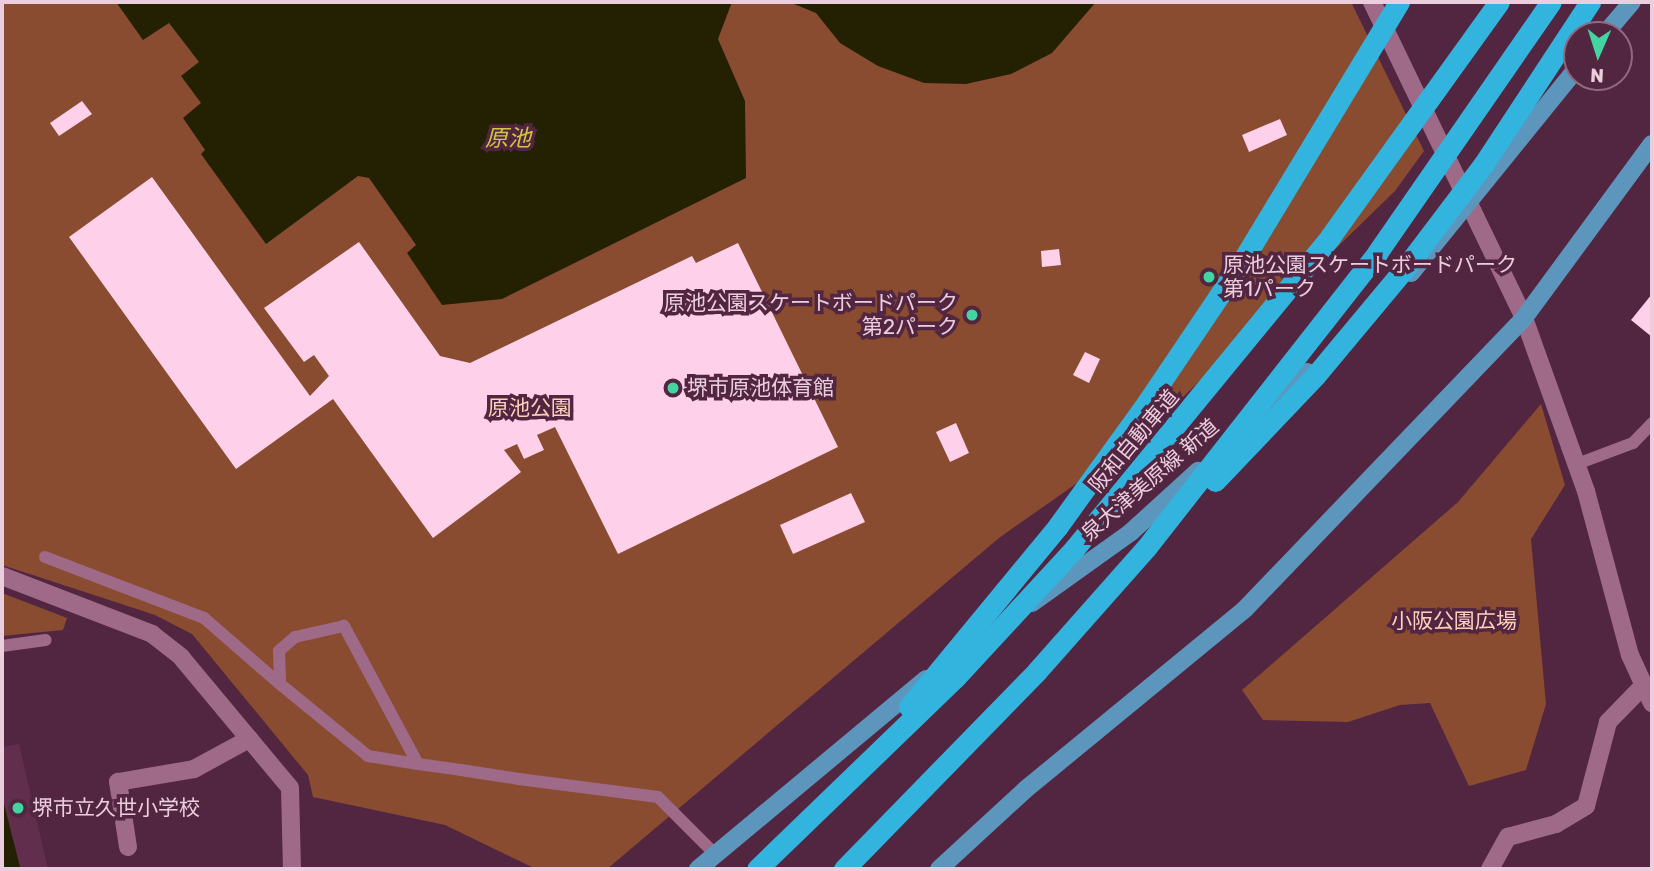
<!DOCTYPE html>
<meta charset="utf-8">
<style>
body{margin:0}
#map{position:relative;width:1654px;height:871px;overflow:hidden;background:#522540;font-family:Rubik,"Noto Sans JP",sans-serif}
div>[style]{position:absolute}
.built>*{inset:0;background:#622e4d}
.green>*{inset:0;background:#894c30}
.water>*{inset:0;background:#242103}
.building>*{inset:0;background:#ffd0e9}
.service>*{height:12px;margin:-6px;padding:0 6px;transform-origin:6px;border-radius:6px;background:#9e6a87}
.minor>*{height:18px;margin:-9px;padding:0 9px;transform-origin:9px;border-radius:9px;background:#9e6a87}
.tertiary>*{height:18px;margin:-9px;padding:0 9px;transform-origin:9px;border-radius:9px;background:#9e6a87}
.primary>*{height:18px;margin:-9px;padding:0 9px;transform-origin:9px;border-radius:9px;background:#5d96bc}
.motorway>*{height:21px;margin:-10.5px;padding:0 10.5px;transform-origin:10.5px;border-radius:10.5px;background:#32b4df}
.dots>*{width:19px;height:19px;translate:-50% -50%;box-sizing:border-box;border:4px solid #522540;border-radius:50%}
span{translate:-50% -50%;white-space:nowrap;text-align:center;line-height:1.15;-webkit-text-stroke:7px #522540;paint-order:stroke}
.poi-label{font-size:21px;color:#ebcedd}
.left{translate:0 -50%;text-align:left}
.right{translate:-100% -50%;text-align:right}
.park-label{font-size:21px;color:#fed0bc}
.street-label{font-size:21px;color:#ebcedd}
.water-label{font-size:23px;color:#cfc643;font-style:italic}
.frame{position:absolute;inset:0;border:4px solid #ebcedd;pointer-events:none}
.north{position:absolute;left:1563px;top:21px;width:70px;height:70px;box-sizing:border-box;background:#522540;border:2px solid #8f697f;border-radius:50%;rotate:183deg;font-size:19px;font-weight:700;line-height:28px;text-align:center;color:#ebcedd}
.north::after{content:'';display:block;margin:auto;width:24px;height:32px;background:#42d4a1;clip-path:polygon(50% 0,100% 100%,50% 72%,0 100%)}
</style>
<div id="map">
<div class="built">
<div style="clip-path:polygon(19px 744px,48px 869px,2px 869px,2px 747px)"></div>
</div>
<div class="green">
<div style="clip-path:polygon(2px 2px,1351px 2px,1424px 151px,1395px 191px,1141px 438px,999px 538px,607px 869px,536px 869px,445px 825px,313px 797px,308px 775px,192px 634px,155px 615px,2px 565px)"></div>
<div style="clip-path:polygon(1541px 404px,1565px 485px,1531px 539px,1546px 704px,1526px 770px,1469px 786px,1430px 703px,1400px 705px,1348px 722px,1263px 720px,1242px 690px,1458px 502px)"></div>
<div style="clip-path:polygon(2px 593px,67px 618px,63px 630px,2px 636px)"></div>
</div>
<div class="water">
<div style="clip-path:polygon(116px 2px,732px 2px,718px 39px,745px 101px,746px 178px,502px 299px,442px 305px,407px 253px,416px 245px,369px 178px,358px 176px,266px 244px,201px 154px,205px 150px,183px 118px,201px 103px,181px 76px,199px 62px,169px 23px,143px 40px)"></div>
<div style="clip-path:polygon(789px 2px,1096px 2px,1052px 53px,1011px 74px,966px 84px,924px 83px,878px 66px,840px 43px,816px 13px)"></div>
<div style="clip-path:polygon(2px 796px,20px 867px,12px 869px,2px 869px)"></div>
</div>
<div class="building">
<div style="clip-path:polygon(82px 101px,92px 114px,59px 136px,50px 123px)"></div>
<div style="clip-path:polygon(1280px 119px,1287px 135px,1249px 152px,1242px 135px)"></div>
<div style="clip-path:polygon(152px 177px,310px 396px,329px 376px,314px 355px,304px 362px,264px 308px,359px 242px,440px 356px,470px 363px,692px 256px,696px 263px,738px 243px,838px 447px,618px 554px,555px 427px,537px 435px,544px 450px,535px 454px,524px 459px,517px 444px,504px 450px,521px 472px,433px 538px,333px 399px,236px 469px,69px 237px)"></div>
<div style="clip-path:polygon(1059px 249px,1061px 265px,1042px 267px,1041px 251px)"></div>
<div style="clip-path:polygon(1652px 294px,1652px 337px,1631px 320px)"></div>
<div style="clip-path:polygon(1085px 352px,1100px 359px,1089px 383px,1073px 375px)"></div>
<div style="clip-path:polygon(956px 423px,969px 453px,950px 462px,936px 432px)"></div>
<div style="clip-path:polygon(851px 493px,865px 522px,793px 554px,780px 525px)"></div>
</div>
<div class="service">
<div style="left:1577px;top:464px;width:60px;rotate:-20.6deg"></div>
<div style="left:1633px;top:443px;width:28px;rotate:-46deg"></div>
<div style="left:45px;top:557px;width:170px;rotate:21deg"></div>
<div style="left:204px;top:618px;width:101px;rotate:41deg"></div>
<div style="left:2px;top:646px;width:44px;rotate:-7.8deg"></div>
<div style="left:418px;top:764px;width:157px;rotate:-118.2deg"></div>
<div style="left:344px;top:626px;width:50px;rotate:167.3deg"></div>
<div style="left:295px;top:637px;width:21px;rotate:139deg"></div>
<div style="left:279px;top:651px;width:33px;rotate:88deg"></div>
<div style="left:280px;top:684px;width:114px;rotate:39.3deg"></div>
<div style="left:368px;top:756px;width:51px;rotate:9.1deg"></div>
<div style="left:418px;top:764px;width:43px;rotate:7.9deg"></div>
<div style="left:461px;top:770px;width:59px;rotate:8.8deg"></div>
<div style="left:519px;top:779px;width:140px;rotate:7.4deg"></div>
<div style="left:658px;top:797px;width:81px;rotate:45deg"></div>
</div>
<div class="minor">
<div style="left:2px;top:576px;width:161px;rotate:21.1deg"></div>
<div style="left:152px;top:634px;width:37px;rotate:38deg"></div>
<div style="left:181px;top:657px;width:170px;rotate:50.2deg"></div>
<div style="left:290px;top:788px;width:81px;rotate:88.6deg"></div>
<div style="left:128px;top:847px;width:66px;rotate:-98.7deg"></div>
<div style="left:118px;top:782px;width:77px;rotate:-9.7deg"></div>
<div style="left:194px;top:769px;width:63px;rotate:-28.6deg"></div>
<div style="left:1490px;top:869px;width:37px;rotate:-61deg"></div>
<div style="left:1508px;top:837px;width:50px;rotate:-15.2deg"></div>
<div style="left:1556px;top:824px;width:35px;rotate:-31deg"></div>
<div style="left:1586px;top:806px;width:87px;rotate:-75.3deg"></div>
<div style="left:1608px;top:722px;width:49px;rotate:-45.8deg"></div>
</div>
<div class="tertiary">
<div style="left:1372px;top:2px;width:351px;rotate:64.3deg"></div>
<div style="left:1524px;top:318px;width:184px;rotate:70.3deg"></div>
<div style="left:1586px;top:491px;width:170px;rotate:75deg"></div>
<div style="left:1630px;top:655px;width:53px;rotate:65.4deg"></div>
</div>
<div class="primary">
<div style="left:1604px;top:35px;width:43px;rotate:-49.7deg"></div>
<div style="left:1411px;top:273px;width:264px;rotate:-51deg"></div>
<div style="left:1258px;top:416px;width:66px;rotate:-41.9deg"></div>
<div style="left:1032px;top:603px;width:122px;rotate:-35.6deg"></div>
<div style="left:1131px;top:532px;width:91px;rotate:-42.3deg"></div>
<div style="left:698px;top:869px;width:297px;rotate:-39.8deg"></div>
<div style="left:939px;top:869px;width:118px;rotate:-42.6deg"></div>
<div style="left:1026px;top:789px;width:283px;rotate:-39.4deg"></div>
<div style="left:1245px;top:609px;width:403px;rotate:-46.2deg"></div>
<div style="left:1524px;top:318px;width:216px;rotate:-53.7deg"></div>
</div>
<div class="motorway">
<div style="left:1215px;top:481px;width:145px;rotate:-46.4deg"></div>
<div style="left:1315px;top:376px;width:141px;rotate:-50.2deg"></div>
<div style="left:1405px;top:268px;width:129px;rotate:-52.9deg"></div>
<div style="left:1483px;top:165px;width:195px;rotate:-56.7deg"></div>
<div style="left:909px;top:707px;width:234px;rotate:-50.5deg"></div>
<div style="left:1058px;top:526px;width:154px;rotate:-54.2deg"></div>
<div style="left:1148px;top:401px;width:166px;rotate:-56deg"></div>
<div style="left:1241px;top:263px;width:305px;rotate:-58.8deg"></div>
<div style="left:757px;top:869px;width:275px;rotate:-44deg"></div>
<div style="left:955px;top:678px;width:176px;rotate:-47.3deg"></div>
<div style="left:1074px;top:549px;width:404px;rotate:-50.6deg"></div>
<div style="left:1330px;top:237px;width:289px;rotate:-54.3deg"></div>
<div style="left:844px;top:869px;width:277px;rotate:-45.7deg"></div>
<div style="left:1037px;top:671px;width:164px;rotate:-48.5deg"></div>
<div style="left:1146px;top:548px;width:375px;rotate:-51.9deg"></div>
<div style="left:1377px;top:253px;width:305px;rotate:-55.3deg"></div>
</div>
<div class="dots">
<div style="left:1209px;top:277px;background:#42d4a1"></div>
<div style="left:972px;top:315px;background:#42d4a1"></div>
<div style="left:673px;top:388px;background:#42d4a1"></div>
<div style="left:18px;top:808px;background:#42d4a1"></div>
</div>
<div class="poi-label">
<span class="left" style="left:1223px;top:277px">原池公園スケートボードパーク<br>第1パーク</span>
<span class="right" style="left:958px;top:315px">原池公園スケートボードパーク<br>第2パーク</span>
<span class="left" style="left:687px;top:388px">堺市原池体育館</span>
<span class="left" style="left:32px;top:808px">堺市立久世小学校</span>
</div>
<div class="park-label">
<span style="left:530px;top:408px">原池公園</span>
<span style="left:1454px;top:621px">小阪公園広場</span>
</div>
<div class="street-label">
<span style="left:1134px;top:441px;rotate:-50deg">阪和自動車道</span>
<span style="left:1150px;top:480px;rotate:-41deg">泉大津美原線 新道</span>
</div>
<div class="water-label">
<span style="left:508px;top:138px">原池</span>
</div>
<div class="frame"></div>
<div class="north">N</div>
</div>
